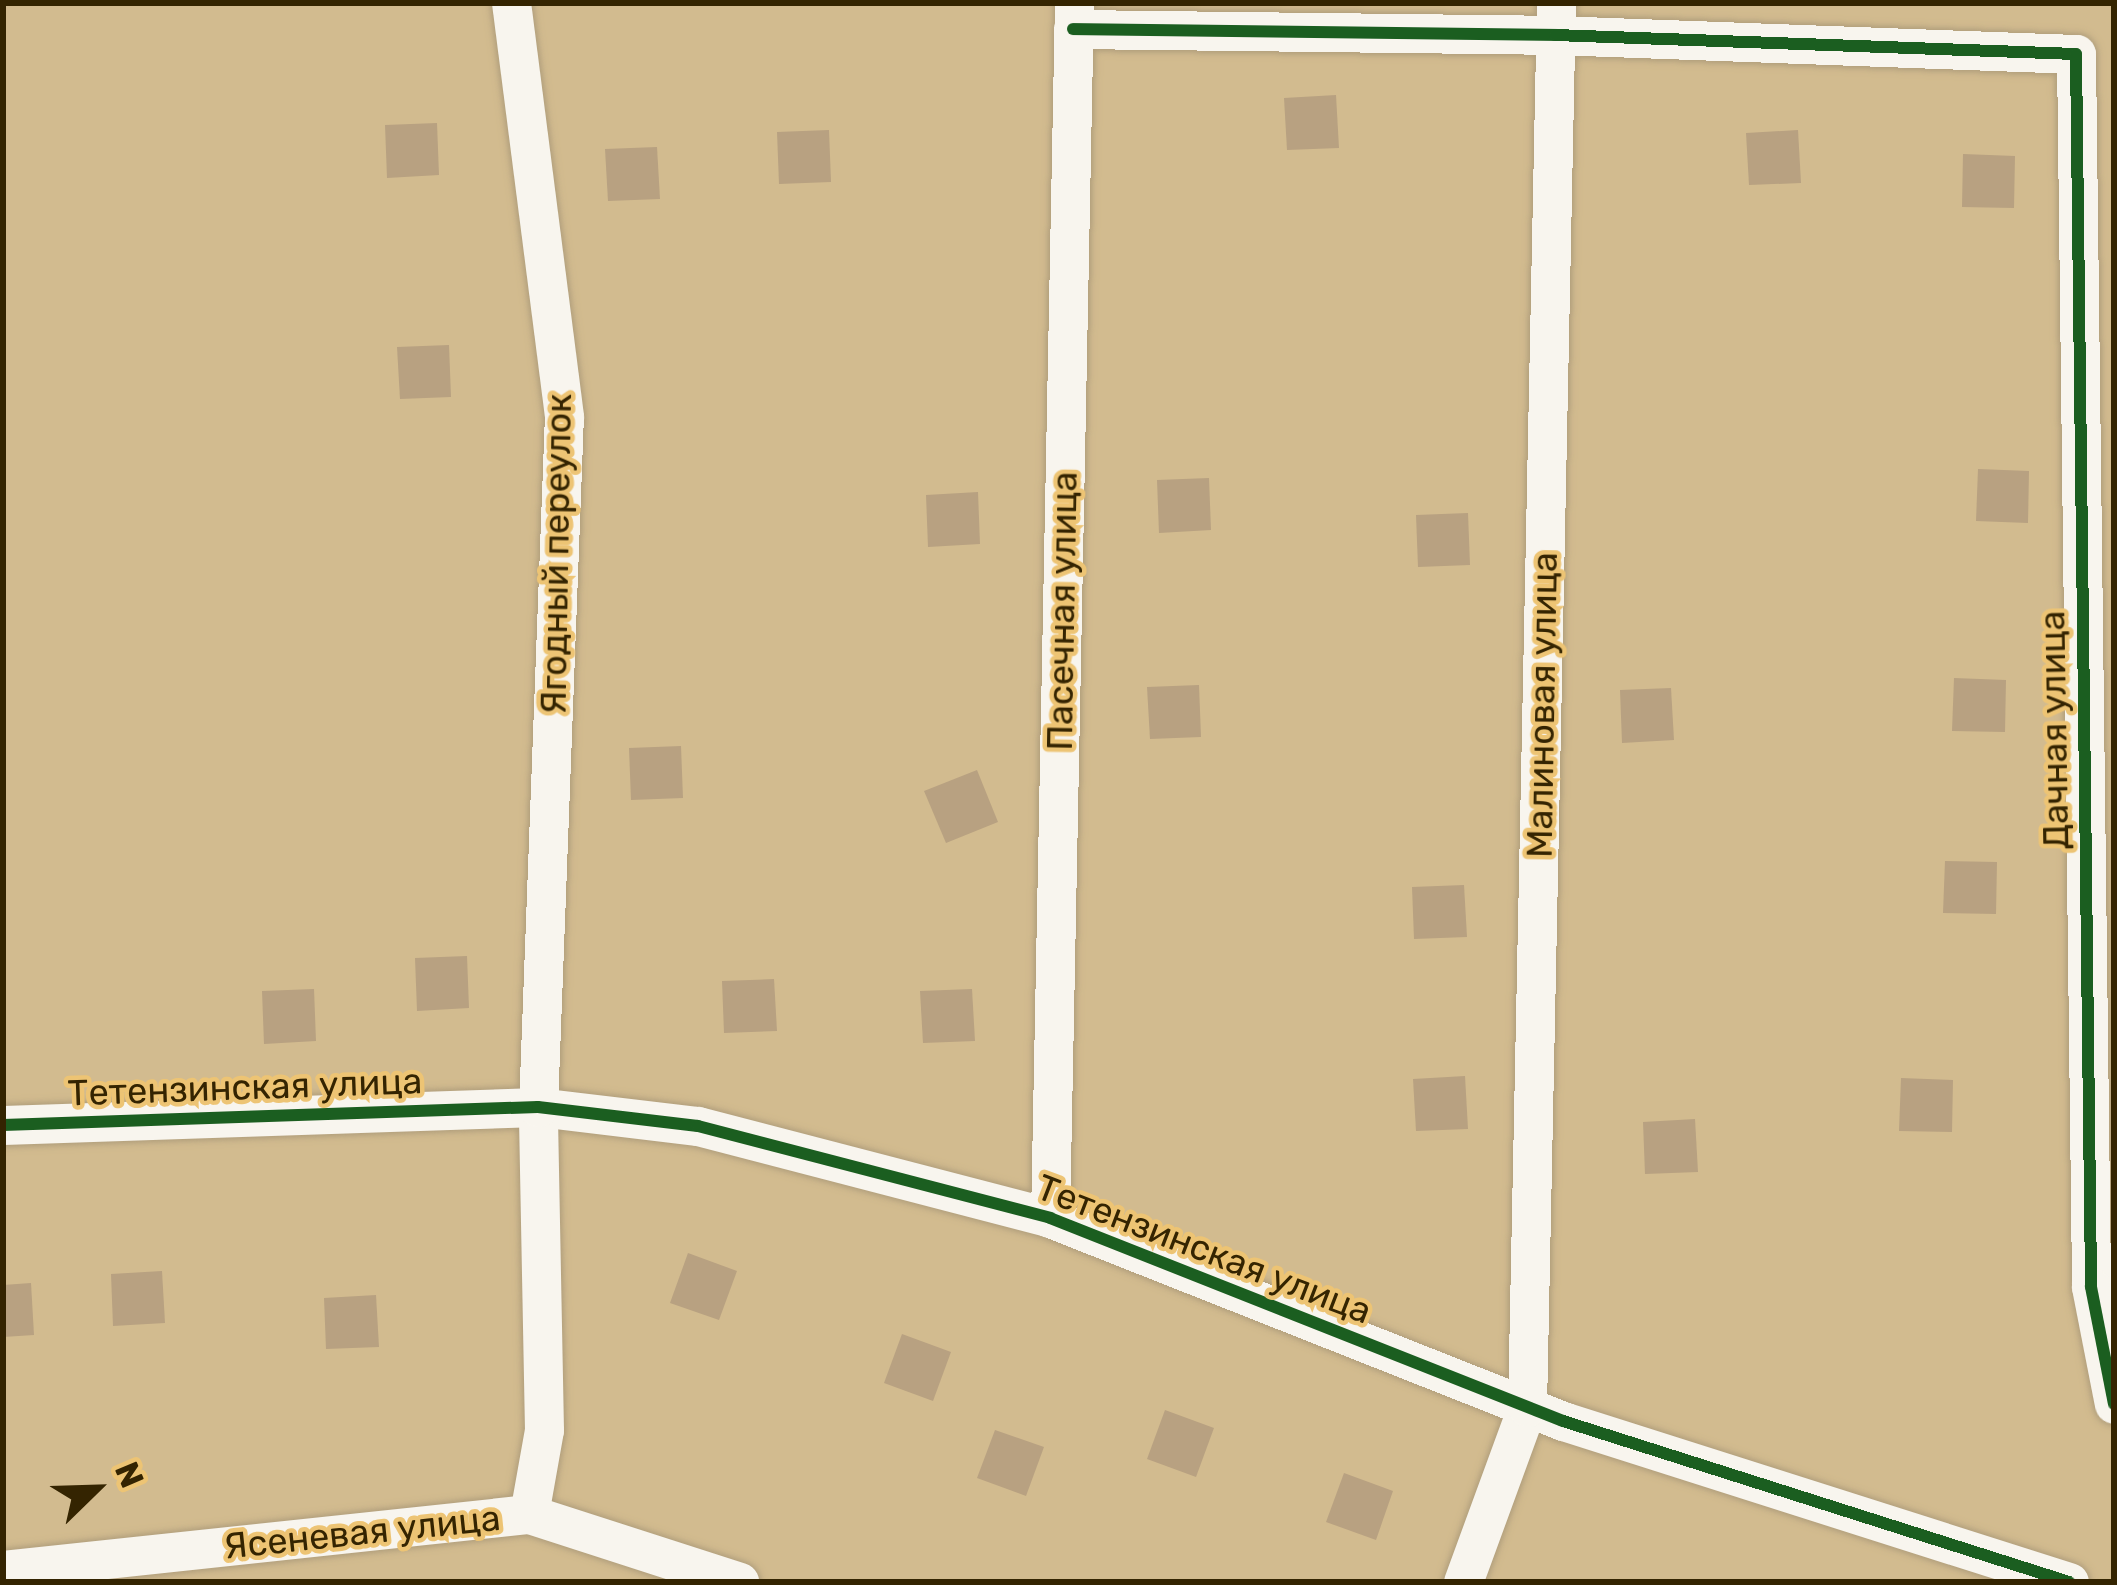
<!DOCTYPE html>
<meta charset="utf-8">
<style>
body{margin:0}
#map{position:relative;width:2117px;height:1585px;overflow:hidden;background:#d2bb8f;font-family:Rubik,sans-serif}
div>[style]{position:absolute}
.building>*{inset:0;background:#b8a181}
.roads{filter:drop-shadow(0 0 3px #b09e7c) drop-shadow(0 0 3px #b09e7c)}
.minor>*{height:39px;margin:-19.5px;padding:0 19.5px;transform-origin:19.5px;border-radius:19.5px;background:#f8f5ee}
.cycleway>*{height:12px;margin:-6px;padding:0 6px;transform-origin:6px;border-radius:6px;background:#1b5e20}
span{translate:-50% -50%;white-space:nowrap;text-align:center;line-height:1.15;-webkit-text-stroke:9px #edc474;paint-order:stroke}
.street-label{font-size:36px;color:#342401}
.frame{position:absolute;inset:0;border:6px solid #342401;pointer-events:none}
.north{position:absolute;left:36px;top:1429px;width:120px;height:120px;-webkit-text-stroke:9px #edc474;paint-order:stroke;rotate:67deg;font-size:33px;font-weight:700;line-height:48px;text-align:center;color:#342401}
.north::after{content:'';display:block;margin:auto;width:42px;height:54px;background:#342401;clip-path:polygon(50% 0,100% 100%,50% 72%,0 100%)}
</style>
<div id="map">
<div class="building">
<div style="clip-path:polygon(1336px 95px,1339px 148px,1287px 150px,1284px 98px)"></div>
<div style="clip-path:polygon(437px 123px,439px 175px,387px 178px,385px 125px)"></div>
<div style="clip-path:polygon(829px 130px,831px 182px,779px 184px,777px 132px)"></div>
<div style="clip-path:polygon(1798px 130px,1801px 183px,1749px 185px,1746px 133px)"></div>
<div style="clip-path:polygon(657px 147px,660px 199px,608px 201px,605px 149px)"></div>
<div style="clip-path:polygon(1963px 154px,2015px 156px,2014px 208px,1962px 207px)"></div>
<div style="clip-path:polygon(449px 345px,451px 397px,400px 399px,397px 347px)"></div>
<div style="clip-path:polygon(1978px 469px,2029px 471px,2028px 523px,1976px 521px)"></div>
<div style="clip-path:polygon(1209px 478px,1211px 530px,1159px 533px,1157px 480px)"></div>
<div style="clip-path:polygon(978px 492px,980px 544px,928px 547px,926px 495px)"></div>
<div style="clip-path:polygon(1468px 513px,1470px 565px,1418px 567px,1416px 515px)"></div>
<div style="clip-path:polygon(1954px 678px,2006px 680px,2005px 732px,1952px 731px)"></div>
<div style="clip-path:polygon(1199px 685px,1201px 737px,1150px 739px,1147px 687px)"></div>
<div style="clip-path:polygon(1671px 688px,1674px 740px,1622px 743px,1620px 690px)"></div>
<div style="clip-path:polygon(681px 746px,683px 798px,631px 800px,629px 748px)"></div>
<div style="clip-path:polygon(977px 770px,998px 822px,946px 843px,924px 791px)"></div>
<div style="clip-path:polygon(1945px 861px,1997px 862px,1996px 914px,1943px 913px)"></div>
<div style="clip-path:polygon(1464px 885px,1467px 937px,1414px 939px,1412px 887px)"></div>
<div style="clip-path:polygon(467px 956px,469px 1008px,417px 1011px,415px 958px)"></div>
<div style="clip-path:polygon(774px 979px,777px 1031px,724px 1033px,722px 981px)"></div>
<div style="clip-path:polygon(314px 989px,316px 1041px,264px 1044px,262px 991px)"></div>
<div style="clip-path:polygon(972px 989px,975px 1041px,923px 1043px,920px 991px)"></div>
<div style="clip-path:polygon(1465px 1076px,1468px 1129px,1416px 1131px,1413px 1079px)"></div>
<div style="clip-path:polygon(1901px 1078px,1953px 1080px,1952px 1132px,1899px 1131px)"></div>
<div style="clip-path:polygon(1695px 1119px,1698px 1172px,1645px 1174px,1643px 1122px)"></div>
<div style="clip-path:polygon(688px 1253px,737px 1271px,719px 1320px,670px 1303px)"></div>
<div style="clip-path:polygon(162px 1271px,165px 1323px,113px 1326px,111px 1274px)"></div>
<div style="clip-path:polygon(31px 1283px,34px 1335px,3px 1337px,3px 1285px)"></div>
<div style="clip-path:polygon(376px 1295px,379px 1347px,326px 1349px,324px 1298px)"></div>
<div style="clip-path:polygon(902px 1334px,951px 1352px,933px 1401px,884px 1383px)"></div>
<div style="clip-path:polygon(1165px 1410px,1214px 1428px,1196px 1477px,1147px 1459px)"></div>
<div style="clip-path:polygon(995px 1430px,1044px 1447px,1026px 1496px,977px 1478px)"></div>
<div style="clip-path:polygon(1344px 1473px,1393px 1491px,1376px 1540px,1326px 1522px)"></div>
</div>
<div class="roads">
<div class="minor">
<div style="left:1073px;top:29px;width:482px;rotate:0.7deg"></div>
<div style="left:1555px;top:35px;width:521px;rotate:2.09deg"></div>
<div style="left:2076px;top:54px;width:1233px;rotate:89.3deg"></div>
<div style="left:2091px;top:1287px;width:119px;rotate:78.9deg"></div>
<div style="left:3px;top:1125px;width:535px;rotate:-1.93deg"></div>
<div style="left:538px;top:1107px;width:161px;rotate:6.8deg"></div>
<div style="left:698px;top:1126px;width:364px;rotate:14.6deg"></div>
<div style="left:1050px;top:1218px;width:552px;rotate:21.59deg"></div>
<div style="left:1563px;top:1421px;width:531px;rotate:17.65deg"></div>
<div style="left:1050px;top:1218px;width:1215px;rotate:-88.87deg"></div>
<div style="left:529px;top:1514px;width:221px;rotate:17.9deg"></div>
<div style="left:3px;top:1570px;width:529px;rotate:-6.08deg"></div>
<div style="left:529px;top:1514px;width:85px;rotate:-79.9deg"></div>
<div style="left:544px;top:1430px;width:323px;rotate:-91.1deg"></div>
<div style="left:538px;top:1107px;width:691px;rotate:-87.85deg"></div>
<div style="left:564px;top:416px;width:416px;rotate:-97.3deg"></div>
<div style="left:1463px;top:1582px;width:186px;rotate:-69.9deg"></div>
<div style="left:1527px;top:1407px;width:1404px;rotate:-88.82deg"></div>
</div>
</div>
<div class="cycleway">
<div style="left:1073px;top:29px;width:482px;rotate:0.7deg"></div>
<div style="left:1555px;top:35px;width:521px;rotate:2.09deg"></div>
<div style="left:2076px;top:54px;width:1233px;rotate:89.3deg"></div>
<div style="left:2091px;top:1287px;width:119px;rotate:78.9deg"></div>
<div style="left:3px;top:1125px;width:535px;rotate:-1.93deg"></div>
<div style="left:538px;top:1107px;width:161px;rotate:6.8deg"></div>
<div style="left:698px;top:1126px;width:364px;rotate:14.6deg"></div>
<div style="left:1050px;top:1218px;width:552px;rotate:21.59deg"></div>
<div style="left:1563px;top:1421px;width:531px;rotate:17.65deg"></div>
</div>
<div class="street-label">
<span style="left:556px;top:554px;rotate:-89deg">Ягодный переулок</span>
<span style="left:1062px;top:611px;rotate:-89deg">Пасечная улица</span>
<span style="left:1542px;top:705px;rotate:-89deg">Малиновая улица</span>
<span style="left:2054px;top:730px;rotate:-91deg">Дачная улица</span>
<span style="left:245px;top:1087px;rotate:-2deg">Тетензинская улица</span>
<span style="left:1204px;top:1249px;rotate:21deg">Тетензинская улица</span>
<span style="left:362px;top:1532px;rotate:-6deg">Ясеневая улица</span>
</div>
<div class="frame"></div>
<div class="north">N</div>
</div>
